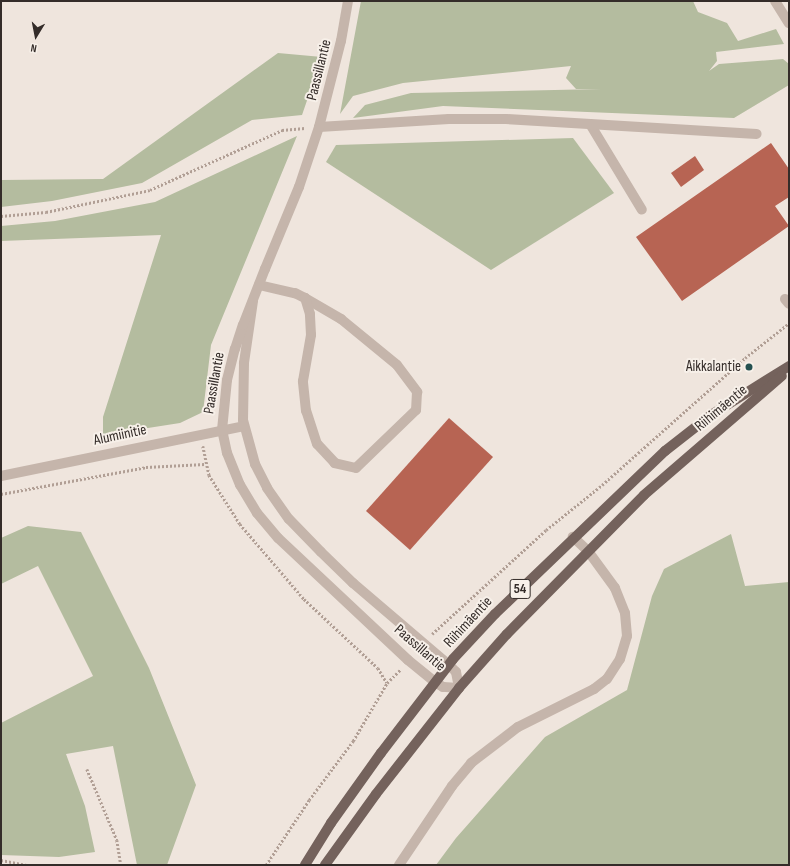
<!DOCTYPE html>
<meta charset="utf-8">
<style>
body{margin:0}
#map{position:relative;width:790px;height:866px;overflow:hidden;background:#efe5dd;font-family:"Sofia Sans Condensed",sans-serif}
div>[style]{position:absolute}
.green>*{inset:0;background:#b4bc9f}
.building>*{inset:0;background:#b76453}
.path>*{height:2.5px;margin-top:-1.25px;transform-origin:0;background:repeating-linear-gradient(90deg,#b19f95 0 2px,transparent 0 4px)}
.minor>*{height:10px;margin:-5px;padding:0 5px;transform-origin:5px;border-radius:5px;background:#c5b5ab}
.major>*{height:10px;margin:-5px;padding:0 5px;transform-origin:5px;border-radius:5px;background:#74625c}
.dots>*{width:11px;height:11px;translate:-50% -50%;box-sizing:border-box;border:2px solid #f7f0e9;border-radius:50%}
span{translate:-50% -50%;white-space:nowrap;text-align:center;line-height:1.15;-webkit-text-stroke:4px #f7f0e9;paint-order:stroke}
.shield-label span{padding:1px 3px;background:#f7f0e9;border:1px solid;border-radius:3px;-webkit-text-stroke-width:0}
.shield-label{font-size:14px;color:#342c29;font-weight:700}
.street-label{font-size:15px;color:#342c29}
.poi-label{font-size:15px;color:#342c29}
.right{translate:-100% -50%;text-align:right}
.frame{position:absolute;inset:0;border:2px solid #342c29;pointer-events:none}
.north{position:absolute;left:16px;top:16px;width:40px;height:40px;-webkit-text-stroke:3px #f7f0e9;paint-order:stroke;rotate:190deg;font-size:11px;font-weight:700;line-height:16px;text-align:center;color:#342c29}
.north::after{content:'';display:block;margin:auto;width:14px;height:18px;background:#342c29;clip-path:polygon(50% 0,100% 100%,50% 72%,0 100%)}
</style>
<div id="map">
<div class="green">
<div style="clip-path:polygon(361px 1px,693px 1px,698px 12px,727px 23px,738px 41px,776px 29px,784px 44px,716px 52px,717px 61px,709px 71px,719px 64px,783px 59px,789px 64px,789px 85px,734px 118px,443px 106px,353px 118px,365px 105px,411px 93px,601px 89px,576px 89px,566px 78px,571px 66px,403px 83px,353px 96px,340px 114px)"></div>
<div style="clip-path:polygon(278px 53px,322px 57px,302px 115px,252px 120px,142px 183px,52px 201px,1px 207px,1px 180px,103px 179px)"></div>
<div style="clip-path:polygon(297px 136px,211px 345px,203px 412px,180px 423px,103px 435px,103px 417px,161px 235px,1px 241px,1px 226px,55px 221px,155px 202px)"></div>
<div style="clip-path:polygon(573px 138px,614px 193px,491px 270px,326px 162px,336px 145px)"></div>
<div style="clip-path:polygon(28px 526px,81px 532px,149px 668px,196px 785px,167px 865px,137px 865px,113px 746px,66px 754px,85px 806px,95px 852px,59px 857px,1px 855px,1px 723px,93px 676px,38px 566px,1px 584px,1px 538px)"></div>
<div style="clip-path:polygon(731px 534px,745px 586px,789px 582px,789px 865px,436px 865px,456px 838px,545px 737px,627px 690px,652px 596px,664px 569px)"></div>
</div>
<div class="building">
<div style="clip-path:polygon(771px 143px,789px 169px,789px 197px,775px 206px,789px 226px,682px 301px,636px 237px)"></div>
<div style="clip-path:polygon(695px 156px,704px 170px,681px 187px,671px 173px)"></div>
<div style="clip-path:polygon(449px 418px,493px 457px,410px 550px,366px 511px)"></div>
</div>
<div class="path">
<div style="left:1px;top:216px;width:45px;rotate:-5.1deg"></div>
<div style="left:46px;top:212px;width:106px;rotate:-11.9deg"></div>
<div style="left:150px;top:190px;width:145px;rotate:-24.4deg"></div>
<div style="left:282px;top:130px;width:23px;rotate:-5deg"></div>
<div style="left:203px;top:446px;width:30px;rotate:78deg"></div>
<div style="left:209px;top:475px;width:58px;rotate:57.7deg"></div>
<div style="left:240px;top:524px;width:99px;rotate:49.5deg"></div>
<div style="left:304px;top:599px;width:101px;rotate:43deg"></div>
<div style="left:378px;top:668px;width:17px;rotate:59deg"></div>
<div style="left:1px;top:494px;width:147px;rotate:-10.5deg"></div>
<div style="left:146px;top:467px;width:59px;rotate:-2.9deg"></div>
<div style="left:432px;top:634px;width:154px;rotate:-42.4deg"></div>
<div style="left:546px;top:530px;width:72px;rotate:-38.8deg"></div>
<div style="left:602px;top:485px;width:191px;rotate:-41.6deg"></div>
<div style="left:745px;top:358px;width:56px;rotate:-38.5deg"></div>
<div style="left:87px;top:769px;width:77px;rotate:67.1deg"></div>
<div style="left:117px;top:840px;width:25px;rotate:81deg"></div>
<div style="left:1px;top:860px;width:26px;rotate:11deg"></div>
<div style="left:266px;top:865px;width:78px;rotate:-56.5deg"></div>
<div style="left:309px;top:800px;width:74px;rotate:-53.3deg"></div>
<div style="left:353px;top:741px;width:67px;rotate:-59.6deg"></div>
<div style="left:387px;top:683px;width:20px;rotate:-45deg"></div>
</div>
<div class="minor">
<div style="left:775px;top:1px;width:26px;rotate:58deg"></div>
<div style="left:590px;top:124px;width:100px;rotate:58.8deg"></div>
<div style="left:319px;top:127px;width:130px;rotate:-3.5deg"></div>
<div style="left:449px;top:119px;width:57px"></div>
<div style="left:506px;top:119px;width:251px;rotate:3.4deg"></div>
<div style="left:259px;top:285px;width:37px;rotate:13deg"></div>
<div style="left:295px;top:293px;width:11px;rotate:27deg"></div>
<div style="left:305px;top:298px;width:42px;rotate:30.3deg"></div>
<div style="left:341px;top:319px;width:72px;rotate:39.4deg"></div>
<div style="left:397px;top:365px;width:34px;rotate:53deg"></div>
<div style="left:417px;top:392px;width:18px;rotate:93deg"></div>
<div style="left:416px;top:410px;width:83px;rotate:136deg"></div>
<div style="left:356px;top:468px;width:22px;rotate:-167deg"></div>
<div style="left:335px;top:463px;width:26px;rotate:-133deg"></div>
<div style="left:317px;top:444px;width:35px;rotate:-108deg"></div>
<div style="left:306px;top:411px;width:30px;rotate:-96deg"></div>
<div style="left:303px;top:381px;width:47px;rotate:-80.1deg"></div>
<div style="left:311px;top:335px;width:21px;rotate:-93deg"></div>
<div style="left:310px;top:314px;width:17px;rotate:-107deg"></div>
<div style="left:785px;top:299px;width:6px;rotate:51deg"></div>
<div style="left:253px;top:301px;width:63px;rotate:98.3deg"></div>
<div style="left:244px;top:363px;width:57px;rotate:91deg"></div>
<div style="left:243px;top:420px;width:46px;rotate:74.7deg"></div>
<div style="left:255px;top:464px;width:27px;rotate:63deg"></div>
<div style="left:267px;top:488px;width:38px;rotate:55deg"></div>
<div style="left:289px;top:519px;width:46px;rotate:45.9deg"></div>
<div style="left:321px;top:552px;width:45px;rotate:44.1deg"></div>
<div style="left:353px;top:583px;width:126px;rotate:40.5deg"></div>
<div style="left:449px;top:665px;width:10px;rotate:45deg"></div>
<div style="left:456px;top:672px;width:16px;rotate:79deg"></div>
<div style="left:459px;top:688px;width:16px;rotate:-176deg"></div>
<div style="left:443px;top:687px;width:9px;rotate:-148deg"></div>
<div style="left:435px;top:682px;width:35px;rotate:-141deg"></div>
<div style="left:408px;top:660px;width:178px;rotate:-136.8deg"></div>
<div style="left:278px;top:538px;width:33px;rotate:-130deg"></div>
<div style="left:257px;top:513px;width:33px;rotate:-121deg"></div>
<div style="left:240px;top:485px;width:35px;rotate:-112deg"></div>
<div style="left:227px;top:453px;width:24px;rotate:-102deg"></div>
<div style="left:222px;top:430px;width:50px;rotate:-84.3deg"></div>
<div style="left:227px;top:380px;width:32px;rotate:-76deg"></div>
<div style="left:235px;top:349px;width:25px;rotate:-72deg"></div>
<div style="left:243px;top:325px;width:60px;rotate:-68.6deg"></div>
<div style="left:265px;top:269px;width:89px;rotate:-67.5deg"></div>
<div style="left:299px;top:187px;width:63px;rotate:-71.6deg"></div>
<div style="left:319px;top:127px;width:89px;rotate:-75.7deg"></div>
<div style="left:341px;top:41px;width:41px;rotate:-80.1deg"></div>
<div style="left:1px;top:476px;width:248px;rotate:-11.6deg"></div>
<div style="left:399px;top:865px;width:95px;rotate:-56.1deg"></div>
<div style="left:452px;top:786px;width:30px;rotate:-50deg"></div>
<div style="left:471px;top:763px;width:59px;rotate:-37.5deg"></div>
<div style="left:518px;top:727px;width:85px;rotate:-26.6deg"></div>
<div style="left:594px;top:689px;width:16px;rotate:-38deg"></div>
<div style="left:607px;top:679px;width:24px;rotate:-57deg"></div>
<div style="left:620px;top:659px;width:24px;rotate:-73deg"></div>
<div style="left:627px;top:636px;width:23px;rotate:-95deg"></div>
<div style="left:625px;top:613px;width:27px;rotate:-112deg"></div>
<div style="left:615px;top:588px;width:46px;rotate:-126.1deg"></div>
<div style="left:588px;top:551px;width:21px;rotate:-137deg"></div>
</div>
<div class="major">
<div style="left:305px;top:865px;width:49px;rotate:-58.2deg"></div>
<div style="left:331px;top:823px;width:86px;rotate:-54.5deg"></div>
<div style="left:381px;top:753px;width:118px;rotate:-52.5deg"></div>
<div style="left:453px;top:659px;width:62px;rotate:-47deg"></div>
<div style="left:495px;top:614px;width:236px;rotate:-43.8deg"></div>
<div style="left:665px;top:451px;width:58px;rotate:-38deg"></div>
<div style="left:711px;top:415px;width:92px;rotate:-32.1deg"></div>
<div style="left:325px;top:865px;width:87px;rotate:-54.3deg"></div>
<div style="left:376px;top:794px;width:135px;rotate:-51.9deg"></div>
<div style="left:459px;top:688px;width:72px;rotate:-48.4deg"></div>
<div style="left:507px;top:634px;width:195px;rotate:-45.4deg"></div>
<div style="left:644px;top:495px;width:182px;rotate:-40.8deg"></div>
</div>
<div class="dots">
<div style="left:749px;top:367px;background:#245050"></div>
</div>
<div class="shield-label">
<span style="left:520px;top:589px">54</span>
</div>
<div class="street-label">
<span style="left:319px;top:70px;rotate:-76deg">Paassillantie</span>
<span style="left:214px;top:383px;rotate:-80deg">Paassillantie</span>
<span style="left:721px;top:408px;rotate:-40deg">Riihimäentie</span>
<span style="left:120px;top:435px;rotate:-12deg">Alumiinitie</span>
<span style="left:468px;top:622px;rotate:-47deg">Riihimäentie</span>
<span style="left:420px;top:648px;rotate:41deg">Paassillantie</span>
</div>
<div class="poi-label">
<span class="right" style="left:741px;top:367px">Aikkalantie</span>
</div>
<div class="frame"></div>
<div class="north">N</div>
</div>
